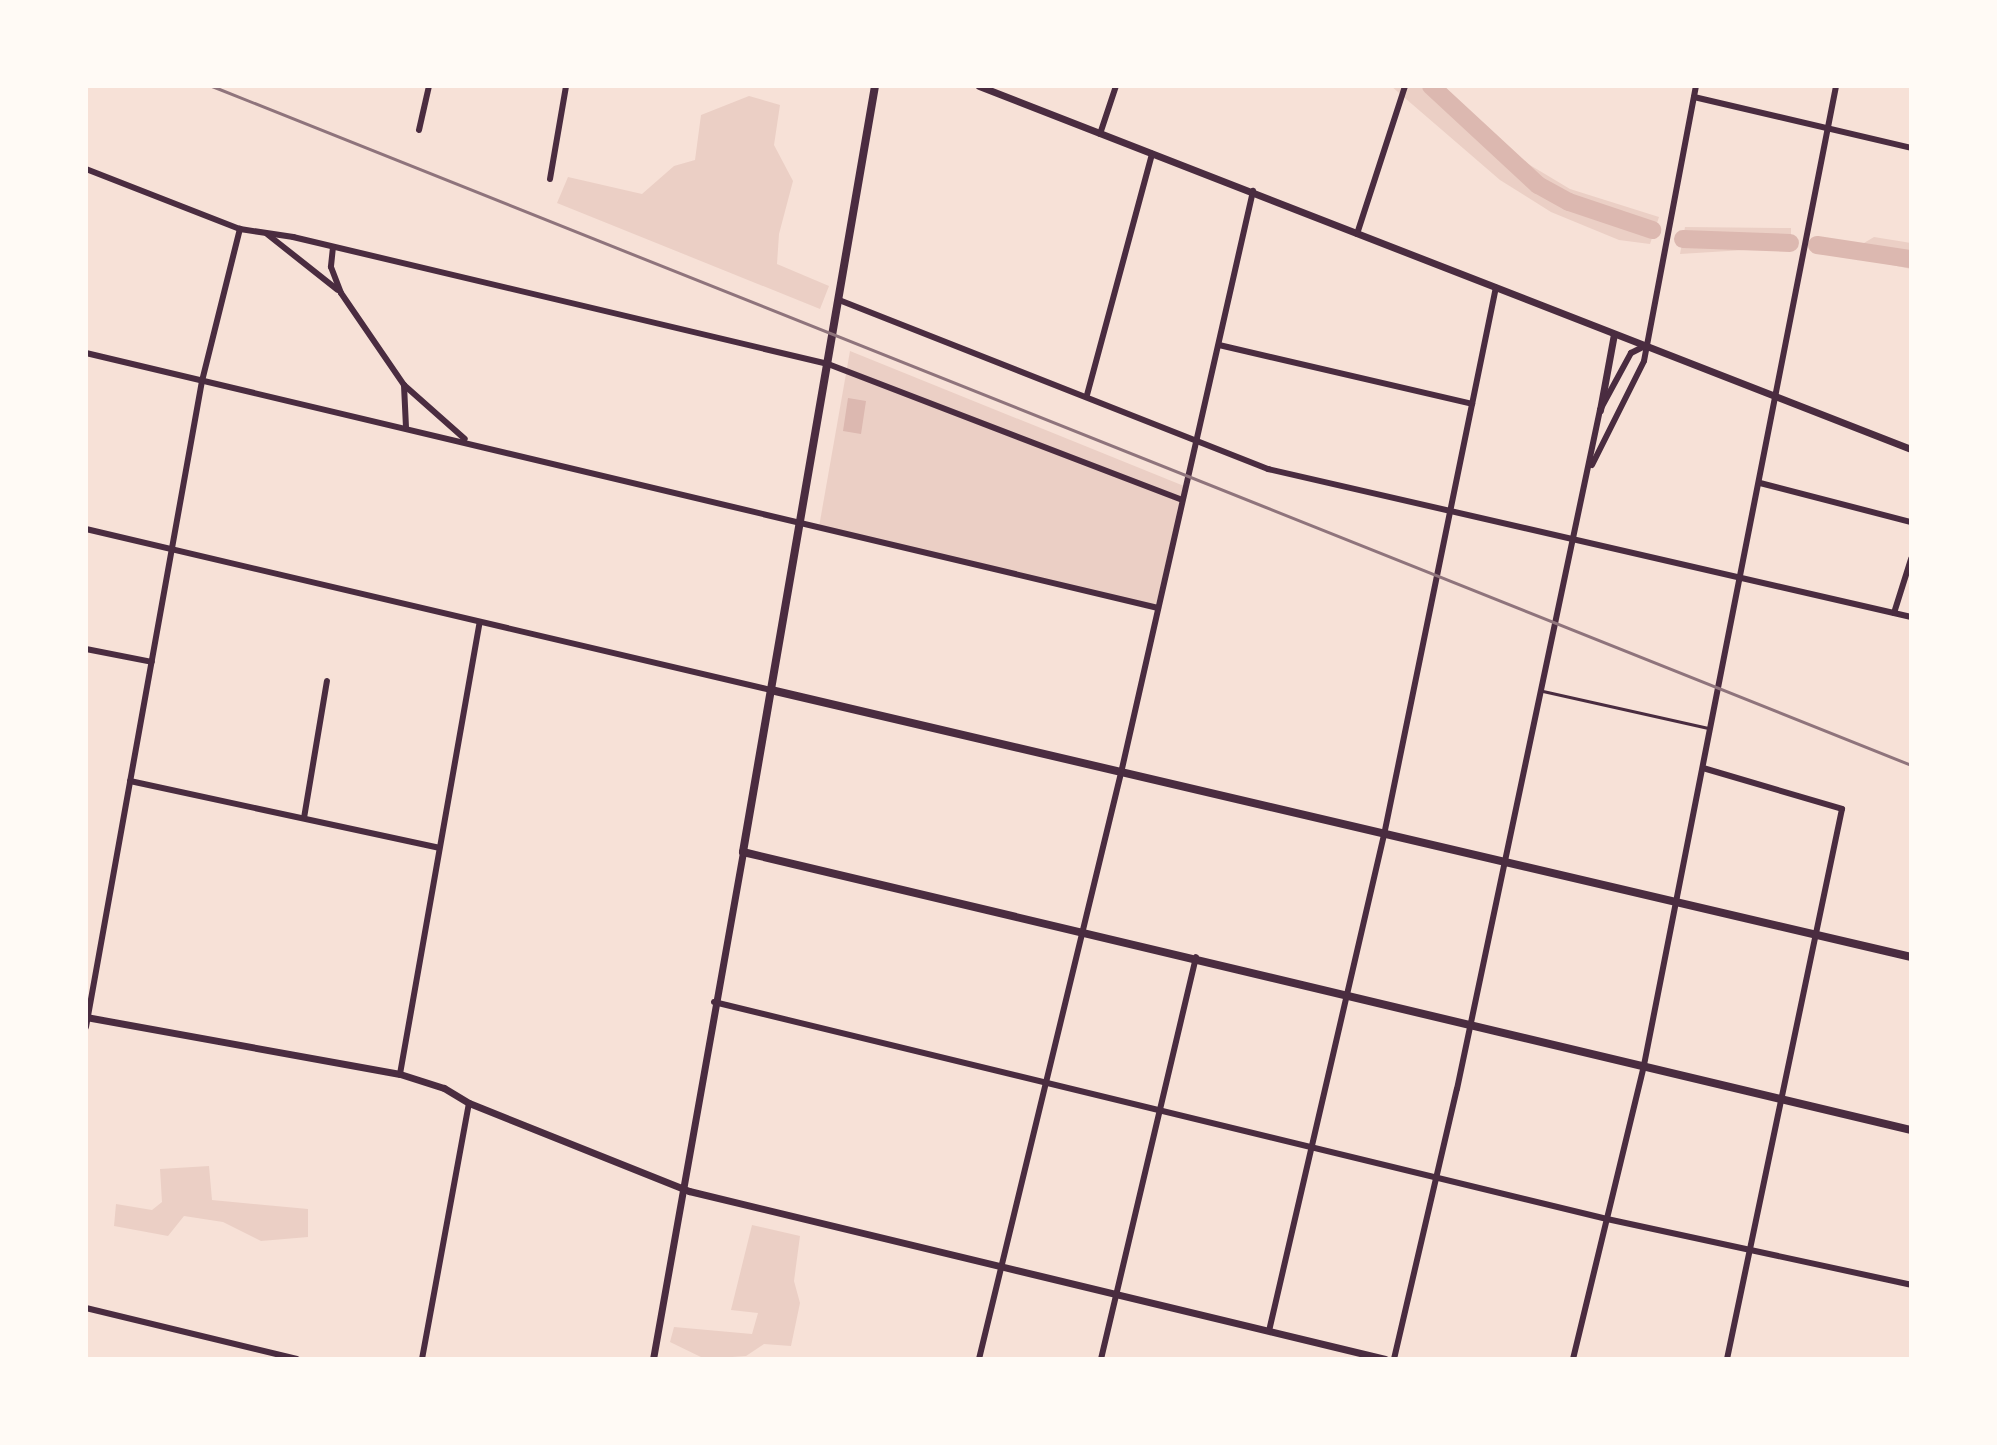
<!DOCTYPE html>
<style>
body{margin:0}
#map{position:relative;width:1997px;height:1445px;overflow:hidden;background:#f7e1d7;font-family:Roboto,sans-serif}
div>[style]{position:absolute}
.green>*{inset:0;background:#ebcfc5}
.water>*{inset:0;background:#dcb8b0}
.river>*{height:18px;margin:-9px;padding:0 9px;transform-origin:9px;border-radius:9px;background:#dcb8b0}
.service>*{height:2.5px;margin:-1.25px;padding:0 1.25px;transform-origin:1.25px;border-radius:1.25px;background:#4a2c40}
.minor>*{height:6px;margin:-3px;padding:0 3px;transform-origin:3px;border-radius:3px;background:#4a2c40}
.tertiary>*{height:7px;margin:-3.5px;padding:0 3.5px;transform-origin:3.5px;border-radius:3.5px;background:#4a2c40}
.secondary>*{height:8px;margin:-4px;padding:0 4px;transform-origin:4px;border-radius:4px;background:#4a2c40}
.rail>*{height:2.5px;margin:-1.25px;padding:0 1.25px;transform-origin:1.25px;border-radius:1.25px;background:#8f747c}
span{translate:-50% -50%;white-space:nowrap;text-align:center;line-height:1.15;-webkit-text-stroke:5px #fffaf5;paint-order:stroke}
.frame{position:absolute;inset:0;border:88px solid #fffaf5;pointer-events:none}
</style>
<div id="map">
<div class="green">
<div style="clip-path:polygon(1391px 86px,1444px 86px,1515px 156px,1570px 189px,1659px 217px,1650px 244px,1619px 240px,1551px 212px,1500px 180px)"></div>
<div style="clip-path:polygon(749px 96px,780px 105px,774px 145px,793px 181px,779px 234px,777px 264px,829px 286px,820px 309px,557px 203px,568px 177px,642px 194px,674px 166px,695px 160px,701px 115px)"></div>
<div style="clip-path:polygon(1685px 227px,1791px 228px,1791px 247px,1680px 254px)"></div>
<div style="clip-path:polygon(1874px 237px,1911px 243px,1911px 269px,1858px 258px,1864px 243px)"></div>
<div style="clip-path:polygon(850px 351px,1184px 486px,1156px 605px,819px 527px)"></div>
<div style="clip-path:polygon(209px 1166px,212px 1200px,308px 1209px,308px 1237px,261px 1241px,223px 1222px,184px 1216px,168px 1236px,114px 1226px,116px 1204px,152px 1210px,162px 1202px,160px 1169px)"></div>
<div style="clip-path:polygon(752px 1225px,800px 1236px,794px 1281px,800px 1303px,791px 1346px,764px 1344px,746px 1356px,705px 1359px,670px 1342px,674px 1327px,752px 1334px,758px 1313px,731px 1310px)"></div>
</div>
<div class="water">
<div style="clip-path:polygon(848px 398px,866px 401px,861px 434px,843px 431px)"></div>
</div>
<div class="river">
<div style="left:1431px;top:86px;width:146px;rotate:42.8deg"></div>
<div style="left:1538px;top:185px;width:35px;rotate:29deg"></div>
<div style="left:1569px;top:202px;width:88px;rotate:18.6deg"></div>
<div style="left:1683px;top:239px;width:107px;rotate:2.1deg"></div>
<div style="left:1817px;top:245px;width:95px;rotate:8.5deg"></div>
</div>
<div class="service">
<div style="left:1543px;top:691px;width:169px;rotate:12.6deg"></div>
</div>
<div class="minor">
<div style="left:1694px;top:97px;width:223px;rotate:13.2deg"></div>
<div style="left:419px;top:130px;width:45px;rotate:-77.2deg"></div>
<div style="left:1100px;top:134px;width:51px;rotate:-71.6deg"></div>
<div style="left:86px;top:169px;width:165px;rotate:21.3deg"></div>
<div style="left:240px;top:229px;width:54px;rotate:8.6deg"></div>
<div style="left:293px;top:237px;width:550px;rotate:13.35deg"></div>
<div style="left:828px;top:364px;width:379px;rotate:21deg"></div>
<div style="left:550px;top:179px;width:94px;rotate:-80.2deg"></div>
<div style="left:267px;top:234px;width:90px;rotate:38.3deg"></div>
<div style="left:1357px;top:234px;width:156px;rotate:-72deg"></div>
<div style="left:333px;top:247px;width:20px;rotate:96deg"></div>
<div style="left:331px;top:267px;width:28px;rotate:69deg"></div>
<div style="left:341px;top:293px;width:112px;rotate:55.6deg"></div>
<div style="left:404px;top:385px;width:81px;rotate:41.5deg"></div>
<div style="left:839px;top:300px;width:461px;rotate:21.5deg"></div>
<div style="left:1268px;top:469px;width:660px;rotate:12.96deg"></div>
<div style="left:1219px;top:345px;width:260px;rotate:13.1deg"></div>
<div style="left:86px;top:353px;width:1102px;rotate:13.38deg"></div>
<div style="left:404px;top:385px;width:42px;rotate:87.3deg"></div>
<div style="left:1087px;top:395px;width:250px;rotate:-74.9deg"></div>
<div style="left:1592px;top:465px;width:116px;rotate:-63.4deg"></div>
<div style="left:1644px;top:361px;width:280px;rotate:-79.3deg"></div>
<div style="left:1760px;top:483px;width:156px;rotate:14.5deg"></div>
<div style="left:86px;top:529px;width:704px;rotate:13.23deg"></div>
<div style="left:1894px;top:613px;width:57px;rotate:-72.5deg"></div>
<div style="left:86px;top:649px;width:67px;rotate:11.1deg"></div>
<div style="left:1703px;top:768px;width:145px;rotate:16.4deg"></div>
<div style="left:1842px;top:809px;width:562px;rotate:101.81deg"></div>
<div style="left:130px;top:781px;width:316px;rotate:12.2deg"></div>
<div style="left:304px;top:818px;width:139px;rotate:-80.5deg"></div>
<div style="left:714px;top:1002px;width:919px;rotate:13.66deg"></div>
<div style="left:1607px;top:1219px;width:311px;rotate:12.2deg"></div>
<div style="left:86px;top:1027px;width:656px;rotate:-79.82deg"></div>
<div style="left:202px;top:381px;width:157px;rotate:-76deg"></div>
<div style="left:400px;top:1074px;width:459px;rotate:-80deg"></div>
<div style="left:86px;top:1308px;width:217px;rotate:13.6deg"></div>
<div style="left:1269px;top:1331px;width:509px;rotate:-76.95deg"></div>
<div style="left:1384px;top:835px;width:559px;rotate:-78.45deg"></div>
<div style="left:422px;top:1359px;width:260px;rotate:-79.6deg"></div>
<div style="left:979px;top:1359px;width:603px;rotate:-76.38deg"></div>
<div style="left:1121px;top:773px;width:597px;rotate:-77.22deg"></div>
<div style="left:1101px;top:1359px;width:413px;rotate:-76.7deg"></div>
<div style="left:1394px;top:1359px;width:277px;rotate:-76.9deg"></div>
<div style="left:1457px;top:1089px;width:694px;rotate:-78.11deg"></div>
<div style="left:1600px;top:410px;width:65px;rotate:-61.5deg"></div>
<div style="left:1631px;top:353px;width:16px;rotate:-27deg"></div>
<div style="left:1573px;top:1359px;width:302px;rotate:-76.4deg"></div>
<div style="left:1644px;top:1065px;width:998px;rotate:-78.9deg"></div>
</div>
<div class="tertiary">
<div style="left:979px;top:86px;width:1000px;rotate:21.28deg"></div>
<div style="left:1600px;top:410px;width:77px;rotate:-79.6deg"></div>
<div style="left:86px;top:1017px;width:319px;rotate:10.3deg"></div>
<div style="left:400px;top:1074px;width:46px;rotate:17.7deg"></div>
<div style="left:444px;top:1088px;width:29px;rotate:31deg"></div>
<div style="left:469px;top:1103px;width:237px;rotate:21.8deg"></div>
<div style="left:689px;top:1191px;width:716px;rotate:13.57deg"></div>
<div style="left:653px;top:1359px;width:515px;rotate:-79.93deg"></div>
</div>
<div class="secondary">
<div style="left:875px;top:86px;width:777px;rotate:99.78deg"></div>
<div style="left:743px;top:852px;width:1201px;rotate:13.39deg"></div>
<div style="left:771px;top:690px;width:1171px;rotate:13.18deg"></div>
</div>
<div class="rail">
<div style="left:212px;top:86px;width:1830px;rotate:21.78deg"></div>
</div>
<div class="frame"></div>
</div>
